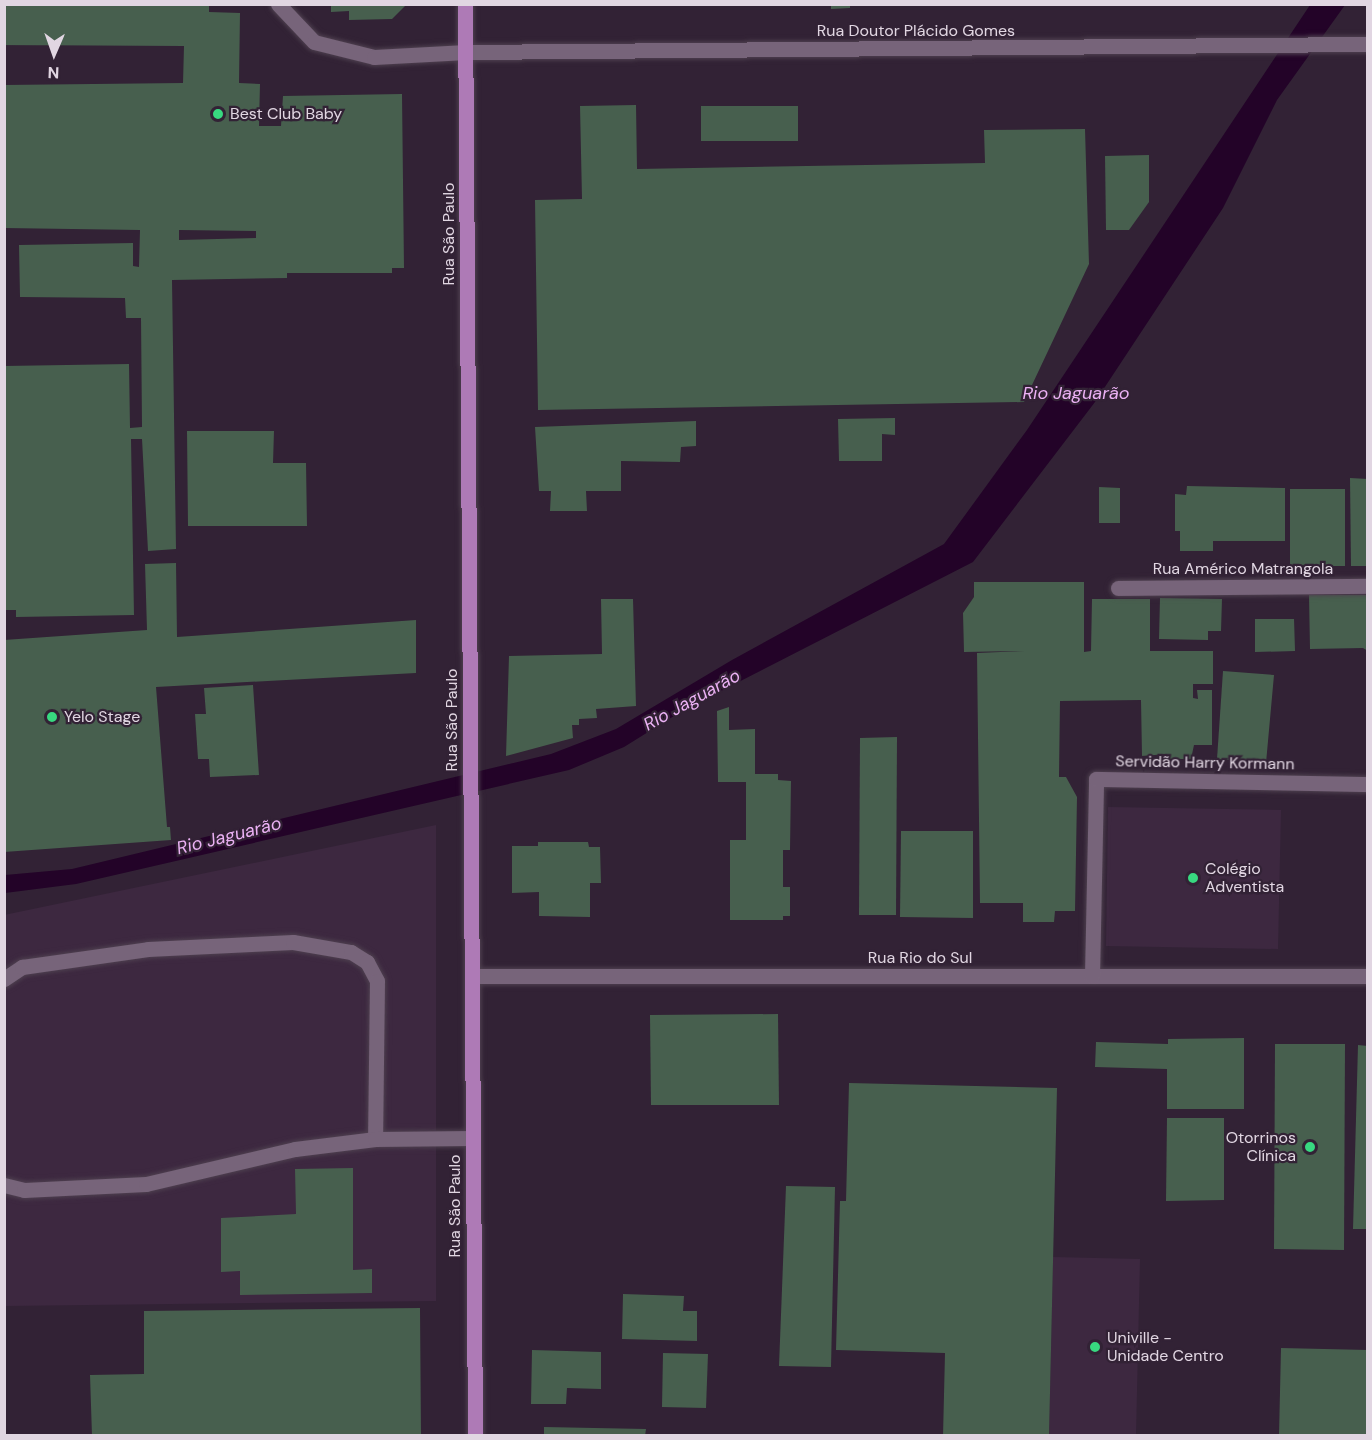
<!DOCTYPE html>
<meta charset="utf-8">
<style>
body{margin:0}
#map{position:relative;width:1372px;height:1440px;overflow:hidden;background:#322235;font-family:"DM Sans",sans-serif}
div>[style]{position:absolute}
.built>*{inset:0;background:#3d2840}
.water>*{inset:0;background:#230328}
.building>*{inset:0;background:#475f4e}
.roads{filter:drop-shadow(0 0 2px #4e404f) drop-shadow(0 0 2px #4e404f)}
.lane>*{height:15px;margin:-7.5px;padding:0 7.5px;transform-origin:7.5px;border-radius:7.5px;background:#77647a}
.street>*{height:15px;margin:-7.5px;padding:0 7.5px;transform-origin:7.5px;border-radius:7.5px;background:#77647a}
.primary>*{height:15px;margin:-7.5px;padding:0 7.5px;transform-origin:7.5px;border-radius:7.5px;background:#ae7ab6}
.dots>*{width:16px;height:16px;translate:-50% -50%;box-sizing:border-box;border:3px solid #322235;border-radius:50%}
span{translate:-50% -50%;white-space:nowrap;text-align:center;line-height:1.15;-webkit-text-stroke:4.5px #322235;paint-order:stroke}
.street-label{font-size:16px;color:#e1d6e2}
.poi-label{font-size:16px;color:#e1d6e2}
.left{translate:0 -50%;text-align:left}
.right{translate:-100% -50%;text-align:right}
.water-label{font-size:18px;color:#ebb1f4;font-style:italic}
.frame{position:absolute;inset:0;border:6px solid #e1d6e2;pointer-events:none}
.north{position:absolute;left:24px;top:24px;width:60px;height:60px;-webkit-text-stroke:4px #322235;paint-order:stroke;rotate:182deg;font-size:16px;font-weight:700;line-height:24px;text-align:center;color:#e1d6e2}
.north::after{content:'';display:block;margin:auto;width:21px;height:27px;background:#e1d6e2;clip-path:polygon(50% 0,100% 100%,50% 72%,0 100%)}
</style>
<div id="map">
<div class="built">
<div style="clip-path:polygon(1108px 807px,1281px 810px,1278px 949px,1106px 946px)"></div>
<div style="clip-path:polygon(436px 825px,436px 1301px,5px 1306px,4px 915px)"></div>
<div style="clip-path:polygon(1053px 1257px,1140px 1259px,1136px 1435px,1049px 1436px)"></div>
</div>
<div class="water">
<div style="clip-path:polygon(1310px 5px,1345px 5px,1277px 100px,1223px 208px,1095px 402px,973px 562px,682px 711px,624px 747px,569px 770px,76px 884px,5px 893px,5px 875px,72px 869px,551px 754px,616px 729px,732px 660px,944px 544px,1027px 430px)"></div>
</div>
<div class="building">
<div style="clip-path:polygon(evenodd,4px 4px,209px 4px,209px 12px,240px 13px,239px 83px,260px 84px,259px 126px,281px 126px,283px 96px,402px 94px,404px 268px,392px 268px,392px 273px,287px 273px,287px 278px,172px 280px,176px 549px,148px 551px,142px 439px,131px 439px,134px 615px,16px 617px,16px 610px,4px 610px,4px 366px,129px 364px,130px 428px,142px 427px,141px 318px,126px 318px,125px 298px,20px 297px,19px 245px,133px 243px,133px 266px,139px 267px,140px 230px,4px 228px,4px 85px,183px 83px,184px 46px,4px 45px,4px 4px,179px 230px,256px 231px,256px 238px,179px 240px,179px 230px)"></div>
<div style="clip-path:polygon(331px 4px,407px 4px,392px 19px,349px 20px,349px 11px,331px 12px)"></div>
<div style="clip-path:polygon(831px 4px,850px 4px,850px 8px,831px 9px)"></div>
<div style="clip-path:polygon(636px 105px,637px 169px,985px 163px,984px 130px,1085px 129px,1089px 264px,1024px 402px,538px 410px,535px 200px,582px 199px,580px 106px)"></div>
<div style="clip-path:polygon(701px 106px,798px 106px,798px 141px,701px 141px)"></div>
<div style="clip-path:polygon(1149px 155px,1149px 202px,1129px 230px,1106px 230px,1105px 156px)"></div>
<div style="clip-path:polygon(895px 418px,895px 435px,882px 434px,882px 461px,839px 461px,838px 419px)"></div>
<div style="clip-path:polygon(696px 421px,696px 446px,681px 447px,680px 462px,621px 461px,621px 491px,586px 491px,587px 511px,550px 511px,551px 491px,539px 491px,535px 427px)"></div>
<div style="clip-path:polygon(187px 431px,274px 431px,273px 463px,306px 463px,307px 526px,188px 526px)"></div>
<div style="clip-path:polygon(1350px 478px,1368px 479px,1368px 566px,1351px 566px)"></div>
<div style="clip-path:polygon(1187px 486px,1285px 488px,1285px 541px,1213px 541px,1213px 551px,1180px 551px,1180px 531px,1175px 531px,1175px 494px,1186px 495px)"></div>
<div style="clip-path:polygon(1099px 487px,1120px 488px,1120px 523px,1099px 523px)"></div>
<div style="clip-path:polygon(1290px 489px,1345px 489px,1345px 566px,1290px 566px)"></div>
<div style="clip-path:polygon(176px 563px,177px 637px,416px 620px,416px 673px,156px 687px,167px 827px,170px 827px,171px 840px,4px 852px,4px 640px,147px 630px,145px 564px)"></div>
<div style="clip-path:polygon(974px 582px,1084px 582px,1084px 652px,1091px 651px,1092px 599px,1150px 599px,1150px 651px,1213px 651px,1213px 684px,1193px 684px,1193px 698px,1198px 699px,1197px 690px,1212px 690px,1212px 745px,1194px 745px,1191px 759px,1167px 759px,1167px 754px,1142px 756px,1141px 700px,1060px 701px,1059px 777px,1066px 777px,1077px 797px,1075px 911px,1055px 911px,1054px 922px,1023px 922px,1023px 903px,980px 903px,977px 653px,1025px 651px,964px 652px,963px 613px,974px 597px)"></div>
<div style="clip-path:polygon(1309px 595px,1368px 595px,1368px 651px,1363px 648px,1310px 649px)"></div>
<div style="clip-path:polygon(1160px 598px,1222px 599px,1221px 631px,1208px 631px,1208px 640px,1159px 639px)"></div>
<div style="clip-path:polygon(601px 599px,633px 599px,636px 706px,596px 709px,597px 718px,579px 719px,579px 725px,572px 725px,573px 738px,506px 756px,509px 656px,602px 654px)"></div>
<div style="clip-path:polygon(1255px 619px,1294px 619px,1295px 651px,1255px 652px)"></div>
<div style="clip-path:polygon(1223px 671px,1274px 675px,1266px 763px,1217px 759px)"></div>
<div style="clip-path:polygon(253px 685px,259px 775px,210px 777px,209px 759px,198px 759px,195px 714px,206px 714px,204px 688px)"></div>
<div style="clip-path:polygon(729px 707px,729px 730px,755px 729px,755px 774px,778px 774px,778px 780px,791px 781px,790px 850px,783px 850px,783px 887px,790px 887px,790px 916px,783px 916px,783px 920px,730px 920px,730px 840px,746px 840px,746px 782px,718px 782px,717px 711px)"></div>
<div style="clip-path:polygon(897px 737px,896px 915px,859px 915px,860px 738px)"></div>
<div style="clip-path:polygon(901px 831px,973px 831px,973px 918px,900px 917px)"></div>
<div style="clip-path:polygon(538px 842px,588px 842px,589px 847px,600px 847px,601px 883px,590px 883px,590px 917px,539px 916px,539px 892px,512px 893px,512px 846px,538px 846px)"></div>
<div style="clip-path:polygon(778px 1014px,779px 1105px,651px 1105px,650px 1015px)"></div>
<div style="clip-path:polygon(1244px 1038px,1244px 1109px,1167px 1109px,1167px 1069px,1095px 1067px,1096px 1042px,1168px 1044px,1168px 1039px)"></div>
<div style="clip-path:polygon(1275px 1044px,1345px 1044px,1344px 1250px,1274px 1249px)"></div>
<div style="clip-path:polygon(1358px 1045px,1368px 1046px,1368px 1229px,1353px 1229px)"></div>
<div style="clip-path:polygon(849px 1083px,1057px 1088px,1049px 1436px,943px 1436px,945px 1353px,836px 1350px,840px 1201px,846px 1201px)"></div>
<div style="clip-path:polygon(1167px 1118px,1224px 1118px,1224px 1200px,1166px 1201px)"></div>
<div style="clip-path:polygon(353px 1168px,353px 1270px,372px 1269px,372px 1293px,240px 1295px,240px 1271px,221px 1272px,221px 1218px,296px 1214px,295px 1169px)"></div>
<div style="clip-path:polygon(786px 1186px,835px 1187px,831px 1367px,779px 1366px)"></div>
<div style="clip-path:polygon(623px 1294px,684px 1296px,683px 1311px,697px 1311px,697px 1341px,622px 1339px)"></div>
<div style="clip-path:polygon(420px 1308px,421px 1436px,92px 1436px,90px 1375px,144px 1374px,144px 1311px)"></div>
<div style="clip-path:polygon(1281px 1348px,1368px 1350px,1368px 1436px,1279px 1436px)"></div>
<div style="clip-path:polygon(532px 1350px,601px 1352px,601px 1389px,567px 1388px,566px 1404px,531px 1404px)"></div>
<div style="clip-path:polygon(663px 1353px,708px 1354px,706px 1408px,662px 1407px)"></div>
<div style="clip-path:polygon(544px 1427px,646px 1429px,645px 1436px,544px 1436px)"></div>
</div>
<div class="roads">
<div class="lane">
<div style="left:278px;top:4px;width:52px;rotate:46.5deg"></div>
<div style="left:314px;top:42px;width:62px;rotate:14deg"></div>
<div style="left:374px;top:57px;width:92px;rotate:-3.1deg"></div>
<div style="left:4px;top:979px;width:22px;rotate:-34deg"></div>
<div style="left:22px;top:967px;width:127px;rotate:-8.1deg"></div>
<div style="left:148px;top:949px;width:145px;rotate:-2.8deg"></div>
<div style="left:293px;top:942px;width:59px;rotate:9.8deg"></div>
<div style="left:351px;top:952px;width:19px;rotate:32deg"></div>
<div style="left:367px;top:962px;width:21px;rotate:62deg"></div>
<div style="left:377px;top:981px;width:158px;rotate:90.7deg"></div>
<div style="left:4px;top:1185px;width:21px;rotate:14deg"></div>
<div style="left:24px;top:1190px;width:122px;rotate:-2.8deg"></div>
<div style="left:146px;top:1184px;width:153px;rotate:-13.2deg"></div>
<div style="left:295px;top:1149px;width:81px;rotate:-7.1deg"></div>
<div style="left:375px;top:1139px;width:98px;rotate:-0.6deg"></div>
</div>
<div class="street">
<div style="left:466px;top:52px;width:902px;rotate:-0.51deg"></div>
<div style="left:1118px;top:588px;width:250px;rotate:-0.5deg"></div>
<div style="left:472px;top:976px;width:896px"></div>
<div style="left:1092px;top:976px;width:197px;rotate:-88.8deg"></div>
<div style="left:1096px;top:779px;width:272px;rotate:1.1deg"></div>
</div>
<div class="primary">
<div style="left:465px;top:4px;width:1432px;rotate:89.6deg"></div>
</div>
</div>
<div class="dots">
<div style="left:218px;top:114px;background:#38d880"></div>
<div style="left:52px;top:717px;background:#38d880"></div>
<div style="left:1193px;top:878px;background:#38d880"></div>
<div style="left:1310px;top:1147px;background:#38d880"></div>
<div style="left:1095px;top:1347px;background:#38d880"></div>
</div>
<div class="street-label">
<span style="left:916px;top:31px">Rua Doutor Plácido Gomes</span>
<span style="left:449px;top:234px;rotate:-90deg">Rua São Paulo</span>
<span style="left:1243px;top:569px">Rua Américo Matrangola</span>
<span style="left:452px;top:720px;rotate:-90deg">Rua São Paulo</span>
<span style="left:1205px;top:763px;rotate:1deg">Servidão Harry Kormann</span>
<span style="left:920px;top:958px">Rua Rio do Sul</span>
<span style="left:455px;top:1206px;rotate:-90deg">Rua São Paulo</span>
</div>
<div class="poi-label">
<span class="left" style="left:230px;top:114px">Best Club Baby</span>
<span class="left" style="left:64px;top:717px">Yelo Stage</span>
<span class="left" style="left:1205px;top:878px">Colégio<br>Adventista</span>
<span class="right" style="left:1296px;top:1147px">Otorrinos<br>Clínica</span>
<span class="left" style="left:1107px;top:1347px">Univille -<br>Unidade Centro</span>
</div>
<div class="water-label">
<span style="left:1076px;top:393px">Rio Jaguarão</span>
<span style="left:692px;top:700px;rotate:-29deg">Rio Jaguarão</span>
<span style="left:229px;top:836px;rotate:-14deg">Rio Jaguarão</span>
</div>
<div class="frame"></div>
<div class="north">N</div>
</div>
